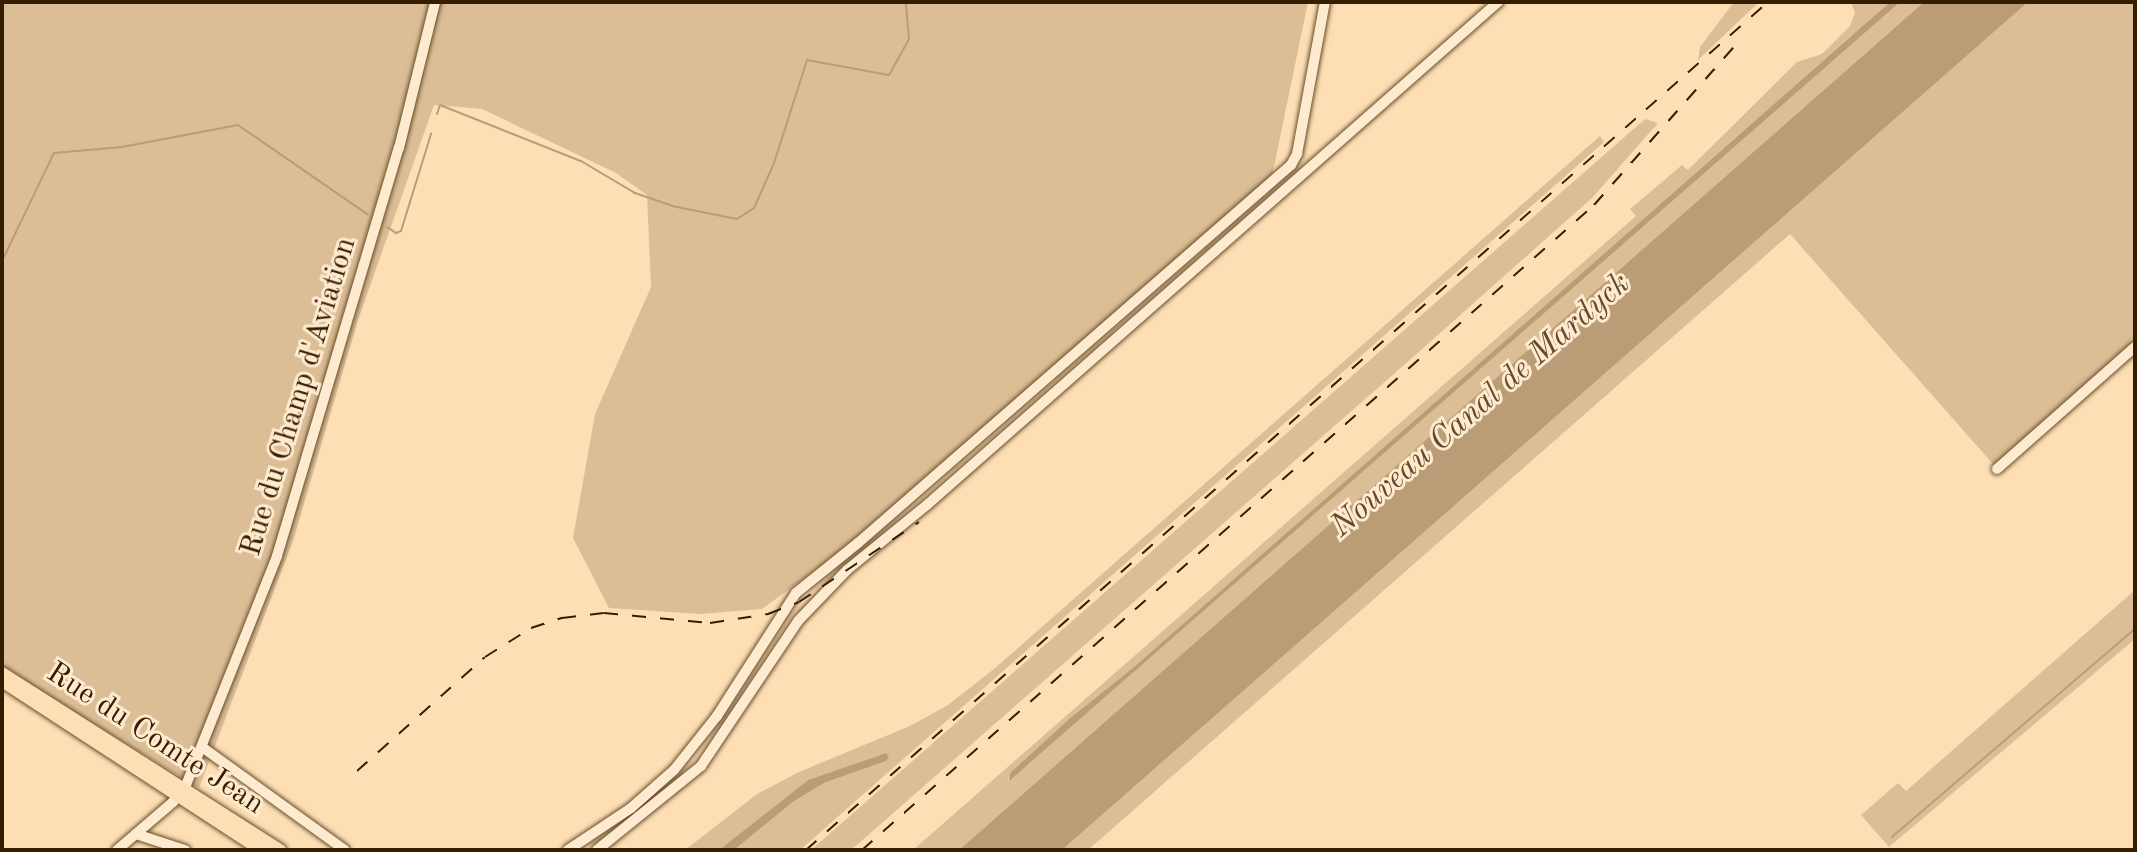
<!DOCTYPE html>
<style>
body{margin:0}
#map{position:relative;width:2137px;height:852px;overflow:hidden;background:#fedfb5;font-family:"Old Standard TT",serif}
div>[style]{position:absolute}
.green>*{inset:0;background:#dcbe96}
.water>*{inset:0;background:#ba9d77}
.stream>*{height:2px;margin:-1px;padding:0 1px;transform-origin:1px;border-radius:1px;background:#ba9d77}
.roads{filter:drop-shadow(0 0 2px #674e2d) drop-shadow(0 0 2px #674e2d)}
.minor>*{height:10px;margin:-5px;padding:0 5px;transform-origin:5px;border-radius:5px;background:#feeacf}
.major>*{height:12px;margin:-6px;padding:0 6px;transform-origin:6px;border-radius:6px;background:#fedfb5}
.rail>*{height:2px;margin-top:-1px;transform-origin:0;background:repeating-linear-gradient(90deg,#351e00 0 14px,transparent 0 28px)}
span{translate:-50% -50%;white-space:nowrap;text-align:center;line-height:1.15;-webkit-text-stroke:6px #feeacf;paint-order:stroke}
.street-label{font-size:30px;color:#351e00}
.water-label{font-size:32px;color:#644a2a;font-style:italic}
.frame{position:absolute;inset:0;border:4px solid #351e00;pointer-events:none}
</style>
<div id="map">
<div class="green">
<div style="clip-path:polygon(2px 2px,1308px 2px,1270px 186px,831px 559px,762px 609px,701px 614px,609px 608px,573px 538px,595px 414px,651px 287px,647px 195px,616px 173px,482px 109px,434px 105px,358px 320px,293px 541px,199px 788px,2px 668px)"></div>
<div style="clip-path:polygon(1734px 2px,1758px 3px,1698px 60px,1700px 47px)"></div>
<div style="clip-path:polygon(1851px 2px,1890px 2px,1134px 667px,1069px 719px,1010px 773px,1008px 781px,1900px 2px,1924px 2px,959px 850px,913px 850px,1636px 216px,1630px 209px,1682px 165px,1688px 170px,1797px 62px,1822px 54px,1850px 26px,1855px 13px)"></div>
<div style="clip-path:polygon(2028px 2px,2135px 2px,2135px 354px,2000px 472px,1790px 234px,1088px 850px,1062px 850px)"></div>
<div style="clip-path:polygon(1645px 119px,1658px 123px,1593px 197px,1421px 350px,858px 844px,850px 850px,811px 850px)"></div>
<div style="clip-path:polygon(1600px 136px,1604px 142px,800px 850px,734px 850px,793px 802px,824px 783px,886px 761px,886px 753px,808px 780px,719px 850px,685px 850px,757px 794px,799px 772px,910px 726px,948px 705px,994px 669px)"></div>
<div style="clip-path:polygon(2135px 590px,2135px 639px,1889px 847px,1861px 815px,1898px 783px,1906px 791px)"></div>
</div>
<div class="water">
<div style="clip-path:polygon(1890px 2px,1900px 2px,1009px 781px,1010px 773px,1069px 719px,1134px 667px)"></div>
<div style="clip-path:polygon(1924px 2px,2028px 2px,1062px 850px,959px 850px)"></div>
<div style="clip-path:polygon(886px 753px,889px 757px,886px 761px,824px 783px,793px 802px,734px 850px,719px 850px,808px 780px)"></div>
</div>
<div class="stream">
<div style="left:437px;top:114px;width:9px;rotate:-72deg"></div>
<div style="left:440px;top:105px;width:152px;rotate:21.7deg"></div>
<div style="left:581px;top:161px;width:63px;rotate:30.7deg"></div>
<div style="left:635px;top:193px;width:39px;rotate:19deg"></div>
<div style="left:672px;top:206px;width:66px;rotate:11.3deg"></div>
<div style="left:737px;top:219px;width:20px;rotate:-33deg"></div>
<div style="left:754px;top:208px;width:49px;rotate:-66deg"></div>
<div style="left:774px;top:163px;width:108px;rotate:-72.2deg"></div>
<div style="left:807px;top:60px;width:83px;rotate:10.4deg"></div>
<div style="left:889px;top:75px;width:41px;rotate:-60.9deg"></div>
<div style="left:909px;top:39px;width:37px;rotate:-95deg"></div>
<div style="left:387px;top:227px;width:11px;rotate:34deg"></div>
<div style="left:396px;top:233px;width:5px;rotate:-22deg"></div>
<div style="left:401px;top:231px;width:102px;rotate:-72.8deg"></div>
<div style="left:2px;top:261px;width:120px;rotate:-64.3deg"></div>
<div style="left:54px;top:153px;width:68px;rotate:-5deg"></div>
<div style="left:122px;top:147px;width:118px;rotate:-10.7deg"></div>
<div style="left:238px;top:125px;width:157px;rotate:34.6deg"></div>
<div style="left:1892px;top:837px;width:320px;rotate:-40.6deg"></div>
</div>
<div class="roads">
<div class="minor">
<div style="left:1997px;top:469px;width:184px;rotate:-41.5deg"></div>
<div style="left:202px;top:747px;width:176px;rotate:35.8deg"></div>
<div style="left:136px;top:834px;width:52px;rotate:18.1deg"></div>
<div style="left:117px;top:850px;width:74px;rotate:-40.6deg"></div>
<div style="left:173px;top:802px;width:21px;rotate:-53deg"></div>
<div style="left:186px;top:785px;width:246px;rotate:-68.3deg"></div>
<div style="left:277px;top:556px;width:426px;rotate:-73.4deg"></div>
<div style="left:399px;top:148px;width:150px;rotate:-76.1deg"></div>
<div style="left:568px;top:850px;width:76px;rotate:-33.7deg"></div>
<div style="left:631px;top:808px;width:57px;rotate:-41.5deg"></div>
<div style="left:674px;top:770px;width:69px;rotate:-51.5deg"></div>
<div style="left:717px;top:716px;width:146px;rotate:-57.3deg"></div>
<div style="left:796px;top:593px;width:80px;rotate:-38.9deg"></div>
<div style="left:858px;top:543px;width:575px;rotate:-41.12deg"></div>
<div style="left:1291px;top:165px;width:13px;rotate:-61deg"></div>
<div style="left:1297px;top:154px;width:155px;rotate:-79.6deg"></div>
<div style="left:597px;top:850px;width:134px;rotate:-38.9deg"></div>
<div style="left:701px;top:766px;width:174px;rotate:-56.2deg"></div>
<div style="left:798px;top:621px;width:71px;rotate:-46.1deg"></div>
<div style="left:847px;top:570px;width:104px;rotate:-39.2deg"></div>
<div style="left:928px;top:504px;width:760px;rotate:-41.37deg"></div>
</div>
<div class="major">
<div style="left:2px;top:673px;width:330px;rotate:32.5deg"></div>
<div style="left:5px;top:683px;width:306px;rotate:33.1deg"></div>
</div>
</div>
<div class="rail">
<div style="left:357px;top:771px;width:171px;rotate:-41.7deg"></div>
<div style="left:485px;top:657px;width:54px;rotate:-32.2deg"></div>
<div style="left:531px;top:628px;width:33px;rotate:-18deg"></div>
<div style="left:562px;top:618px;width:42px;rotate:-6.8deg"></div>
<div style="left:604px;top:613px;width:106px;rotate:5.4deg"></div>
<div style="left:710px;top:623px;width:59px;rotate:-8.8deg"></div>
<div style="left:768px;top:614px;width:33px;rotate:-21deg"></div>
<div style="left:799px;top:602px;width:144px;rotate:-33.7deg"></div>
<div style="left:806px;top:850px;width:1282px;rotate:-41.4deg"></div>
<div style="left:862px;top:850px;width:976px;rotate:-41.38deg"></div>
<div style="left:1594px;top:205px;width:210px;rotate:-48.5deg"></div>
</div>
<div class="street-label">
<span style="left:299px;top:397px;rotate:-73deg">Rue du Champ d'Aviation</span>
<span style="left:155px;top:739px;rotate:33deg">Rue du Comte Jean</span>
</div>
<div class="water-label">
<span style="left:1481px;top:406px;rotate:-41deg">Nouveau Canal de Mardyck</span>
</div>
<div class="frame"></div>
</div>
